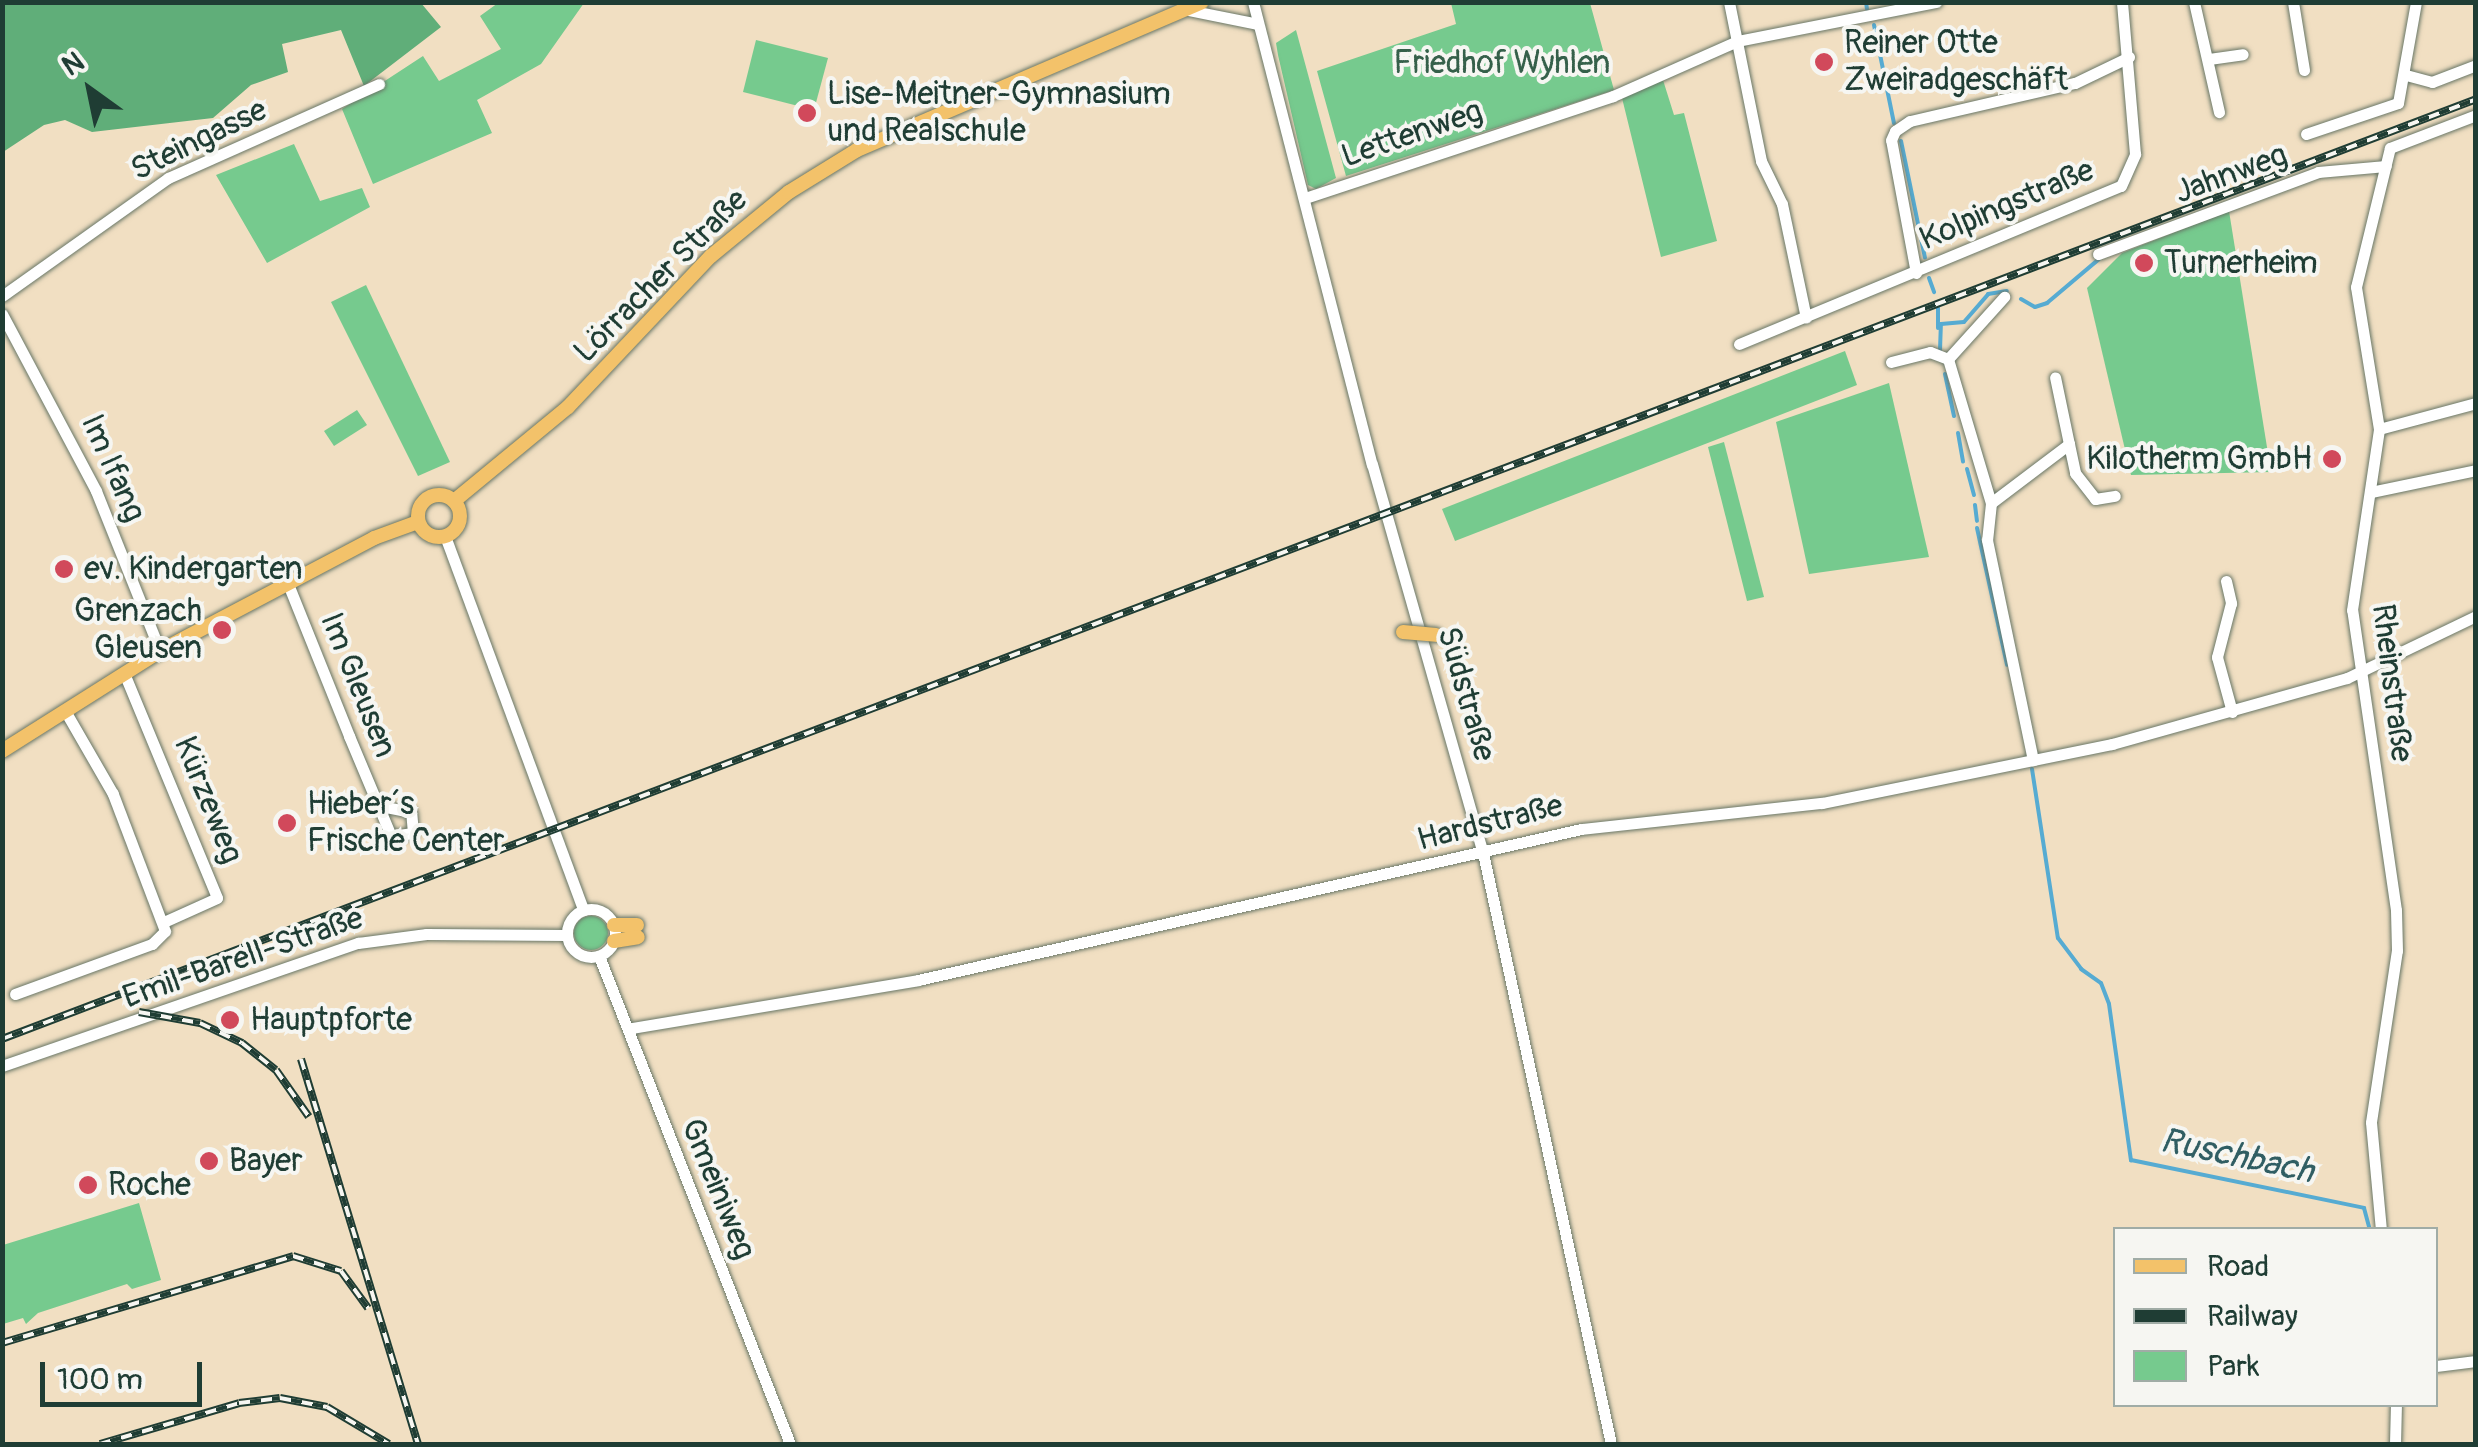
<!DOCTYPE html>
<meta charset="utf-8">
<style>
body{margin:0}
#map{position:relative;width:2478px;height:1447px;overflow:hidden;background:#f1dfc2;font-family:Pangolin,sans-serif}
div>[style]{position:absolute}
.green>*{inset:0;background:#76ca8e}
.round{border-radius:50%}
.forest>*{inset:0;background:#60ae79}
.stream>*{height:4px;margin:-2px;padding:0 2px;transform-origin:2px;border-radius:2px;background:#56abd2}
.roads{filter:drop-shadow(0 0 2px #687666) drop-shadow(0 0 2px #687666)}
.minor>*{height:11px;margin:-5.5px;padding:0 5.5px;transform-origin:5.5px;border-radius:5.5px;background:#fff}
.minor>.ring{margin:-5.5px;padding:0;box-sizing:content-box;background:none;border:11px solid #fff;border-radius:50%}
.major>*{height:14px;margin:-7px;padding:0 7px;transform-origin:7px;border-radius:7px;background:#f3c26a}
.major>.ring{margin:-7px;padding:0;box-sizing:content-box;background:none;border:14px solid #f3c26a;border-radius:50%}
.rail>*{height:8px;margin-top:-4px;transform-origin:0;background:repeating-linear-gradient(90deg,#f6f6f2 0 11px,#1f3d34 0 22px);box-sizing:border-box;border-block:2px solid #1f3d34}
.bridges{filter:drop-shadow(0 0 2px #687666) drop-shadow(0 0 2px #687666)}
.major-bridge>*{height:14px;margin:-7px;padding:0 7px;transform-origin:7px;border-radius:7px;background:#f3c26a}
.dots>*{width:28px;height:28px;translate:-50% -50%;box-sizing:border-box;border:5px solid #f6f6f2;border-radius:50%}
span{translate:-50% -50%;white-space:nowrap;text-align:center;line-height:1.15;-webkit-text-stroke:8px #f6f6f2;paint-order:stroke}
.poi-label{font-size:32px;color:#1f3d34}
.left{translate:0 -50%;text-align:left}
.right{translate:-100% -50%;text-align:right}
.park-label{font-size:32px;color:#35604a}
.street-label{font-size:32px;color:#1f3d34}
.water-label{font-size:35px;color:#305e63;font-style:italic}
.frame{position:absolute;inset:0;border:5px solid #1f3d34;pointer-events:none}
.legend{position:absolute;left:2113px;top:1227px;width:325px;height:180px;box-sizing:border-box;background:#f6f6f2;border:2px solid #a0aca6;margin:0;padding:12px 18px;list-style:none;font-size:30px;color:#1f3d34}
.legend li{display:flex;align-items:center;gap:20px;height:50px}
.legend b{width:50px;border:2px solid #a0aca6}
.north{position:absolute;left:40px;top:40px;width:100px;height:100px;-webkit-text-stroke:8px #f6f6f2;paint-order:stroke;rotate:327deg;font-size:28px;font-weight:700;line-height:40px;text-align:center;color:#1f3d34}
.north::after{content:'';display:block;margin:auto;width:35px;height:45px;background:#1f3d34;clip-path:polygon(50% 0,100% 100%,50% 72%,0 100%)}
.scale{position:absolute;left:40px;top:1362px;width:162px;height:45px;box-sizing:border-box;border:5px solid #1f3d34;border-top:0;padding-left:12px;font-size:30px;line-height:35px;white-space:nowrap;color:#1f3d34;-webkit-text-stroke:8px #f6f6f2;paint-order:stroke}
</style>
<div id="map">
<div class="green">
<div style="clip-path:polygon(498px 3px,584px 3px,541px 64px,477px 100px,492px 133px,373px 184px,342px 109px,423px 56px,439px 81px,501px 49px,480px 16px)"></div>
<div style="clip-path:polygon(1451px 3px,1590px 3px,1614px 90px,1346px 176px,1317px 71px,1456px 24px)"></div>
<div style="clip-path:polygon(1296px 30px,1336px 178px,1316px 189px,1308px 185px,1278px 55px,1276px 43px)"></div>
<div style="clip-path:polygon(756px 40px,828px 58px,814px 110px,743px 92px)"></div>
<div style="clip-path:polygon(1663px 80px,1674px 115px,1684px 113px,1717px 241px,1661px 257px,1622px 98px)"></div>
<div style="clip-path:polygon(294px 144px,320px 201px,362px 188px,370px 207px,267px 263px,216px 175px)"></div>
<div style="clip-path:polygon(2229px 211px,2271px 472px,2131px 475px,2087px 288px,2122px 253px)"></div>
<div style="clip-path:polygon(366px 285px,450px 462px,418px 476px,331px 302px)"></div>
<div style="clip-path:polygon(1845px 351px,1857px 385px,1455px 541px,1442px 509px)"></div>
<div style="clip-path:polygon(1889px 383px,1929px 557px,1809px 574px,1776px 422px)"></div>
<div style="clip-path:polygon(357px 410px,367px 425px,334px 446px,324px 431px)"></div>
<div style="clip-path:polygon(1724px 442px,1764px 597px,1747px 601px,1708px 447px)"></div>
<div class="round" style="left:574px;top:916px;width:34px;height:34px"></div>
<div style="clip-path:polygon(139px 1203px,161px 1280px,132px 1289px,127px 1284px,38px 1313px,26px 1324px,23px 1318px,3px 1324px,3px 1245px)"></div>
</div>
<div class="forest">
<div style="clip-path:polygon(3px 3px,421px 3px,441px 27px,364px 86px,341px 30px,282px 44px,288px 72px,251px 85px,213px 118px,92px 132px,65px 120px,44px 125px,3px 152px)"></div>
</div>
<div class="stream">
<div style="left:1866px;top:2px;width:7px;rotate:82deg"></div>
<div style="left:1874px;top:25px;width:100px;rotate:78.5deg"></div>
<div style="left:1901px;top:141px;width:119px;rotate:78.4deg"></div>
<div style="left:1929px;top:278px;width:15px;rotate:70deg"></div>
<div style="left:2021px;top:299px;width:16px;rotate:30deg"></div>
<div style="left:2035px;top:307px;width:13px;rotate:-18deg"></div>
<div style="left:2047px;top:303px;width:68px;rotate:-40.2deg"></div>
<div style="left:1938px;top:328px;width:20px;rotate:-90deg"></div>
<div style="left:1940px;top:350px;width:26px;rotate:-88deg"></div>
<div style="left:1941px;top:324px;width:23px;rotate:-5deg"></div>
<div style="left:1964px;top:322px;width:37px;rotate:-49deg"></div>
<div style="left:1988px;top:294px;width:19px;rotate:-9deg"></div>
<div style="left:1945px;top:374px;width:43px;rotate:77.9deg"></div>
<div style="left:1958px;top:433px;width:29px;rotate:80deg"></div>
<div style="left:1967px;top:469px;width:27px;rotate:75deg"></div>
<div style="left:1975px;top:505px;width:16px;rotate:83deg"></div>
<div style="left:1977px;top:528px;width:140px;rotate:77.6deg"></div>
<div style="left:2032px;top:769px;width:171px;rotate:81.3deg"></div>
<div style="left:2058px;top:938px;width:39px;rotate:53deg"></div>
<div style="left:2081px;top:969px;width:24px;rotate:35deg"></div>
<div style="left:2101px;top:983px;width:22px;rotate:69deg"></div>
<div style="left:2109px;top:1004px;width:158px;rotate:82deg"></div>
<div style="left:2131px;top:1160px;width:238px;rotate:11.6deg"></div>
<div style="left:2364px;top:1208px;width:23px;rotate:75deg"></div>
</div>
<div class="roads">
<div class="minor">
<div style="left:1253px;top:2px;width:477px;rotate:75.6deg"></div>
<div style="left:1372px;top:464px;width:405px;rotate:74.1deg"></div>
<div style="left:1483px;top:853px;width:605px;rotate:77.78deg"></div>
<div style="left:1729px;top:2px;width:162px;rotate:78.6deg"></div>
<div style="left:1761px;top:161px;width:48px;rotate:64deg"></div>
<div style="left:1782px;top:204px;width:116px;rotate:78.1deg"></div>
<div style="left:2194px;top:2px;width:113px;rotate:77.2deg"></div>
<div style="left:2293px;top:2px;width:69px;rotate:80.8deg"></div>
<div style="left:1188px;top:10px;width:71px;rotate:11.3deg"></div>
<div style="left:2209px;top:59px;width:34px;rotate:-8deg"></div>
<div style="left:2406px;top:75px;width:27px;rotate:15deg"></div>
<div style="left:2432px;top:82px;width:47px;rotate:-21.1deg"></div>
<div style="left:2306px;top:134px;width:97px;rotate:-18.6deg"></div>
<div style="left:2398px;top:103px;width:103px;rotate:-79.9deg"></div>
<div style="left:1305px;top:198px;width:324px;rotate:-18.3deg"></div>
<div style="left:1613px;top:96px;width:136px;rotate:-23.9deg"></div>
<div style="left:1737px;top:41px;width:203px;rotate:-11.1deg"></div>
<div style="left:2098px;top:254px;width:235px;rotate:-20.4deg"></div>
<div style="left:2318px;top:172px;width:68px;rotate:-5deg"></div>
<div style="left:1916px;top:273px;width:135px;rotate:-100.6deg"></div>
<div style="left:1891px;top:140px;width:10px;rotate:-66deg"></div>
<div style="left:1895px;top:131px;width:18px;rotate:-34deg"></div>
<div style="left:1910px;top:121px;width:169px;rotate:-13deg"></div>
<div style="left:2075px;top:83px;width:60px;rotate:-25.7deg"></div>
<div style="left:2px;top:296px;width:204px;rotate:-35.4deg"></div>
<div style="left:168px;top:178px;width:231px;rotate:-24deg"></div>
<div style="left:2px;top:314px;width:200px;rotate:62deg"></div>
<div style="left:96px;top:491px;width:172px;rotate:68.2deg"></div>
<div style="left:1739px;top:344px;width:413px;rotate:-22.5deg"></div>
<div style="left:2121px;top:186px;width:35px;rotate:-66deg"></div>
<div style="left:2135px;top:154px;width:153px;rotate:-94.9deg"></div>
<div style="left:1948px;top:359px;width:150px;rotate:73.4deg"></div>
<div style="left:1991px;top:503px;width:37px;rotate:96deg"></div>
<div style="left:1987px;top:540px;width:225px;rotate:78.2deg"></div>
<div style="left:1891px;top:362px;width:40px;rotate:-14.4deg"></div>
<div style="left:1930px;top:352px;width:19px;rotate:21deg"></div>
<div style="left:1948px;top:359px;width:84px;rotate:-47.9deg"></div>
<div style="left:2379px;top:429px;width:100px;rotate:-15deg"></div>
<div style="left:2069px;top:444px;width:30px;rotate:78deg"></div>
<div style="left:2075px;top:473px;width:33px;rotate:52deg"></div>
<div style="left:2095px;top:499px;width:20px;rotate:-9deg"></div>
<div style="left:2371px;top:492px;width:107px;rotate:-11.8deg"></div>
<div style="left:1991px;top:503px;width:98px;rotate:-37.1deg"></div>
<div style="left:2069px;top:444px;width:68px;rotate:-101.8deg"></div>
<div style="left:445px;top:536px;width:399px;rotate:69.7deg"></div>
<div style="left:2226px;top:581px;width:23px;rotate:77deg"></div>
<div style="left:2231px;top:603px;width:56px;rotate:104.5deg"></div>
<div style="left:2217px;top:657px;width:57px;rotate:74.7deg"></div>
<div style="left:288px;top:584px;width:164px;rotate:68.1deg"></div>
<div style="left:349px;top:736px;width:108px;rotate:67.2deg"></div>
<div style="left:391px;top:836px;width:22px;rotate:-8deg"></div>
<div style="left:413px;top:833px;width:21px;rotate:-95deg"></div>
<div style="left:411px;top:812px;width:33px;rotate:-169deg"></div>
<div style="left:124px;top:673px;width:243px;rotate:67.5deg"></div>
<div style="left:217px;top:898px;width:56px;rotate:155.7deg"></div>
<div class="ring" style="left:567px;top:909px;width:37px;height:37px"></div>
<div style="left:599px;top:956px;width:524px;rotate:68.62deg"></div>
<div style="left:15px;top:994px;width:146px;rotate:-20.1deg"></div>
<div style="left:152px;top:944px;width:18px;rotate:-45deg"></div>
<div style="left:165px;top:931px;width:147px;rotate:-110.8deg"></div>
<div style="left:113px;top:794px;width:96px;rotate:-120deg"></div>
<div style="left:632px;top:1028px;width:290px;rotate:-9.5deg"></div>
<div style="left:918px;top:980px;width:680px;rotate:-12.83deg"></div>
<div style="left:1581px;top:829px;width:242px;rotate:-6.2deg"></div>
<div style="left:1822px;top:803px;width:296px;rotate:-11.5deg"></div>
<div style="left:2112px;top:744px;width:244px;rotate:-15.7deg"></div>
<div style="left:2347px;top:678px;width:143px;rotate:-25.7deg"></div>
<div style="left:2px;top:1066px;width:377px;rotate:-19.1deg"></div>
<div style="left:358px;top:943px;width:69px;rotate:-7.5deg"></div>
<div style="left:426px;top:934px;width:141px;rotate:0.4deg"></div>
<div style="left:2381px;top:1230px;width:108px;rotate:-95.3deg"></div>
<div style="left:2371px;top:1122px;width:173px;rotate:-81.4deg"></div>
<div style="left:2397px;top:951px;width:41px;rotate:-91.4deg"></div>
<div style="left:2396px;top:910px;width:303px;rotate:-98.3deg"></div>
<div style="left:2352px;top:610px;width:183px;rotate:-81.5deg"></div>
<div style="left:2379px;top:429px;width:144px;rotate:-99.2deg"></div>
<div style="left:2356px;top:287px;width:143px;rotate:-76.3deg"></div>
<div style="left:2390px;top:148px;width:92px;rotate:-21deg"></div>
<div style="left:2436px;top:1366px;width:40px;rotate:-7.1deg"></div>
<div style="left:2395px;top:1444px;width:40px;rotate:-88.6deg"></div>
</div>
<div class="major">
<div class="ring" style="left:418px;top:495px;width:28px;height:28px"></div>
<div style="left:454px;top:501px;width:148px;rotate:-39.5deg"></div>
<div style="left:568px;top:407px;width:208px;rotate:-46.6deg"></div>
<div style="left:711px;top:256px;width:101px;rotate:-39.4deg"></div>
<div style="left:789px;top:192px;width:80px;rotate:-31.7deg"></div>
<div style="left:857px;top:150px;width:375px;rotate:-23.2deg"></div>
<div style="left:2px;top:751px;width:187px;rotate:-32.3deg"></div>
<div style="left:160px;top:651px;width:242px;rotate:-27.8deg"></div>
<div style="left:374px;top:538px;width:47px;rotate:-20deg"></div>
<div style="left:614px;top:925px;width:23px"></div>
<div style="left:614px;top:941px;width:24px;rotate:-9deg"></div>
</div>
</div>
<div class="rail">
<div style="left:139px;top:1012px;width:62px;rotate:10.2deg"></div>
<div style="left:200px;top:1023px;width:47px;rotate:25.5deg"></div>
<div style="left:242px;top:1043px;width:43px;rotate:38.5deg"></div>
<div style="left:276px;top:1070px;width:57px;rotate:54.9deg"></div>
<div style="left:2px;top:1039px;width:2647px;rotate:-20.8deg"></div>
<div style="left:301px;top:1059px;width:402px;rotate:73.1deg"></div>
<div style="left:2px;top:1343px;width:304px;rotate:-16.6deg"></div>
<div style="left:293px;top:1256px;width:50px;rotate:17.4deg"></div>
<div style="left:341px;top:1271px;width:46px;rotate:53.9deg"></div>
<div style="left:100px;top:1444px;width:145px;rotate:-16.4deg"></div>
<div style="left:239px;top:1403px;width:41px;rotate:-7deg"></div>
<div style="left:280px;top:1398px;width:48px;rotate:10.8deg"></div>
<div style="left:327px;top:1407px;width:72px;rotate:30.8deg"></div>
</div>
<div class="bridges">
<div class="major-bridge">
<div style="left:1403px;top:632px;width:33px;rotate:5deg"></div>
</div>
</div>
<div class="dots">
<div style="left:1824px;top:62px;background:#d1495b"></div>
<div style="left:807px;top:113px;background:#d1495b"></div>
<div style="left:2144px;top:263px;background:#d1495b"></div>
<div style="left:2332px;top:459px;background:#d1495b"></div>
<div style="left:64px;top:569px;background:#d1495b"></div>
<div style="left:222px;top:630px;background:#d1495b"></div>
<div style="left:287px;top:823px;background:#d1495b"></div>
<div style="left:230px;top:1020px;background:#d1495b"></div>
<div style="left:209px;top:1161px;background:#d1495b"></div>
<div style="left:88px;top:1185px;background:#d1495b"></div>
</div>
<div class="poi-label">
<span class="left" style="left:1844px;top:62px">Reiner Otte<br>Zweiradgeschäft</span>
<span class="left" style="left:827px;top:113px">Lise-Meitner-Gymnasium<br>und Realschule</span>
<span class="left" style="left:2164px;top:263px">Turnerheim</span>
<span class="right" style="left:2312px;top:459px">Kilotherm GmbH</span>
<span class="left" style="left:84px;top:569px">ev. Kindergarten</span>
<span class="right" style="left:202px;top:630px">Grenzach<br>Gleusen</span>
<span class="left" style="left:307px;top:823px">Hieber´s<br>Frische Center</span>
<span class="left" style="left:250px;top:1020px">Hauptpforte</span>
<span class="left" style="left:229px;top:1161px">Bayer</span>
<span class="left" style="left:108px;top:1185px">Roche</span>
</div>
<div class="park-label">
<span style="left:1502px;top:63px">Friedhof Wyhlen</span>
</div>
<div class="street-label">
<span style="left:1412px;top:134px;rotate:-19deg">Lettenweg</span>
<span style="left:199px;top:140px;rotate:-26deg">Steingasse</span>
<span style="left:2231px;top:174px;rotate:-20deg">Jahnweg</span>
<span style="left:2007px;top:205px;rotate:-23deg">Kolpingstraße</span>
<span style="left:661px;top:276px;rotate:-45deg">Lörracher Straße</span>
<span style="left:113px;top:468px;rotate:66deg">Im Ifang</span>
<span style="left:2392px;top:683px;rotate:83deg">Rheinstraße</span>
<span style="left:358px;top:685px;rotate:68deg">Im Gleusen</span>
<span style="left:1466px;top:694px;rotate:74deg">Südstraße</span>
<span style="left:208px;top:800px;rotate:68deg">Kürzeweg</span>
<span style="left:1490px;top:823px;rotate:-14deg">Hardstraße</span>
<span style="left:243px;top:958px;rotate:-19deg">Emil-Barell-Straße</span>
<span style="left:718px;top:1189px;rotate:68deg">Gmeiniweg</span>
</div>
<div class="water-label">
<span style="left:2237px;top:1156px;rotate:12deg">Ruschbach</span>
</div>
<div class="frame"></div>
<ul class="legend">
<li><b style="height:12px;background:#f3c26a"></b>Road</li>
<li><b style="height:12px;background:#1f3d34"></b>Railway</li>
<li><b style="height:28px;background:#76ca8e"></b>Park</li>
</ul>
<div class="north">N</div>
<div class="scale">100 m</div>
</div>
